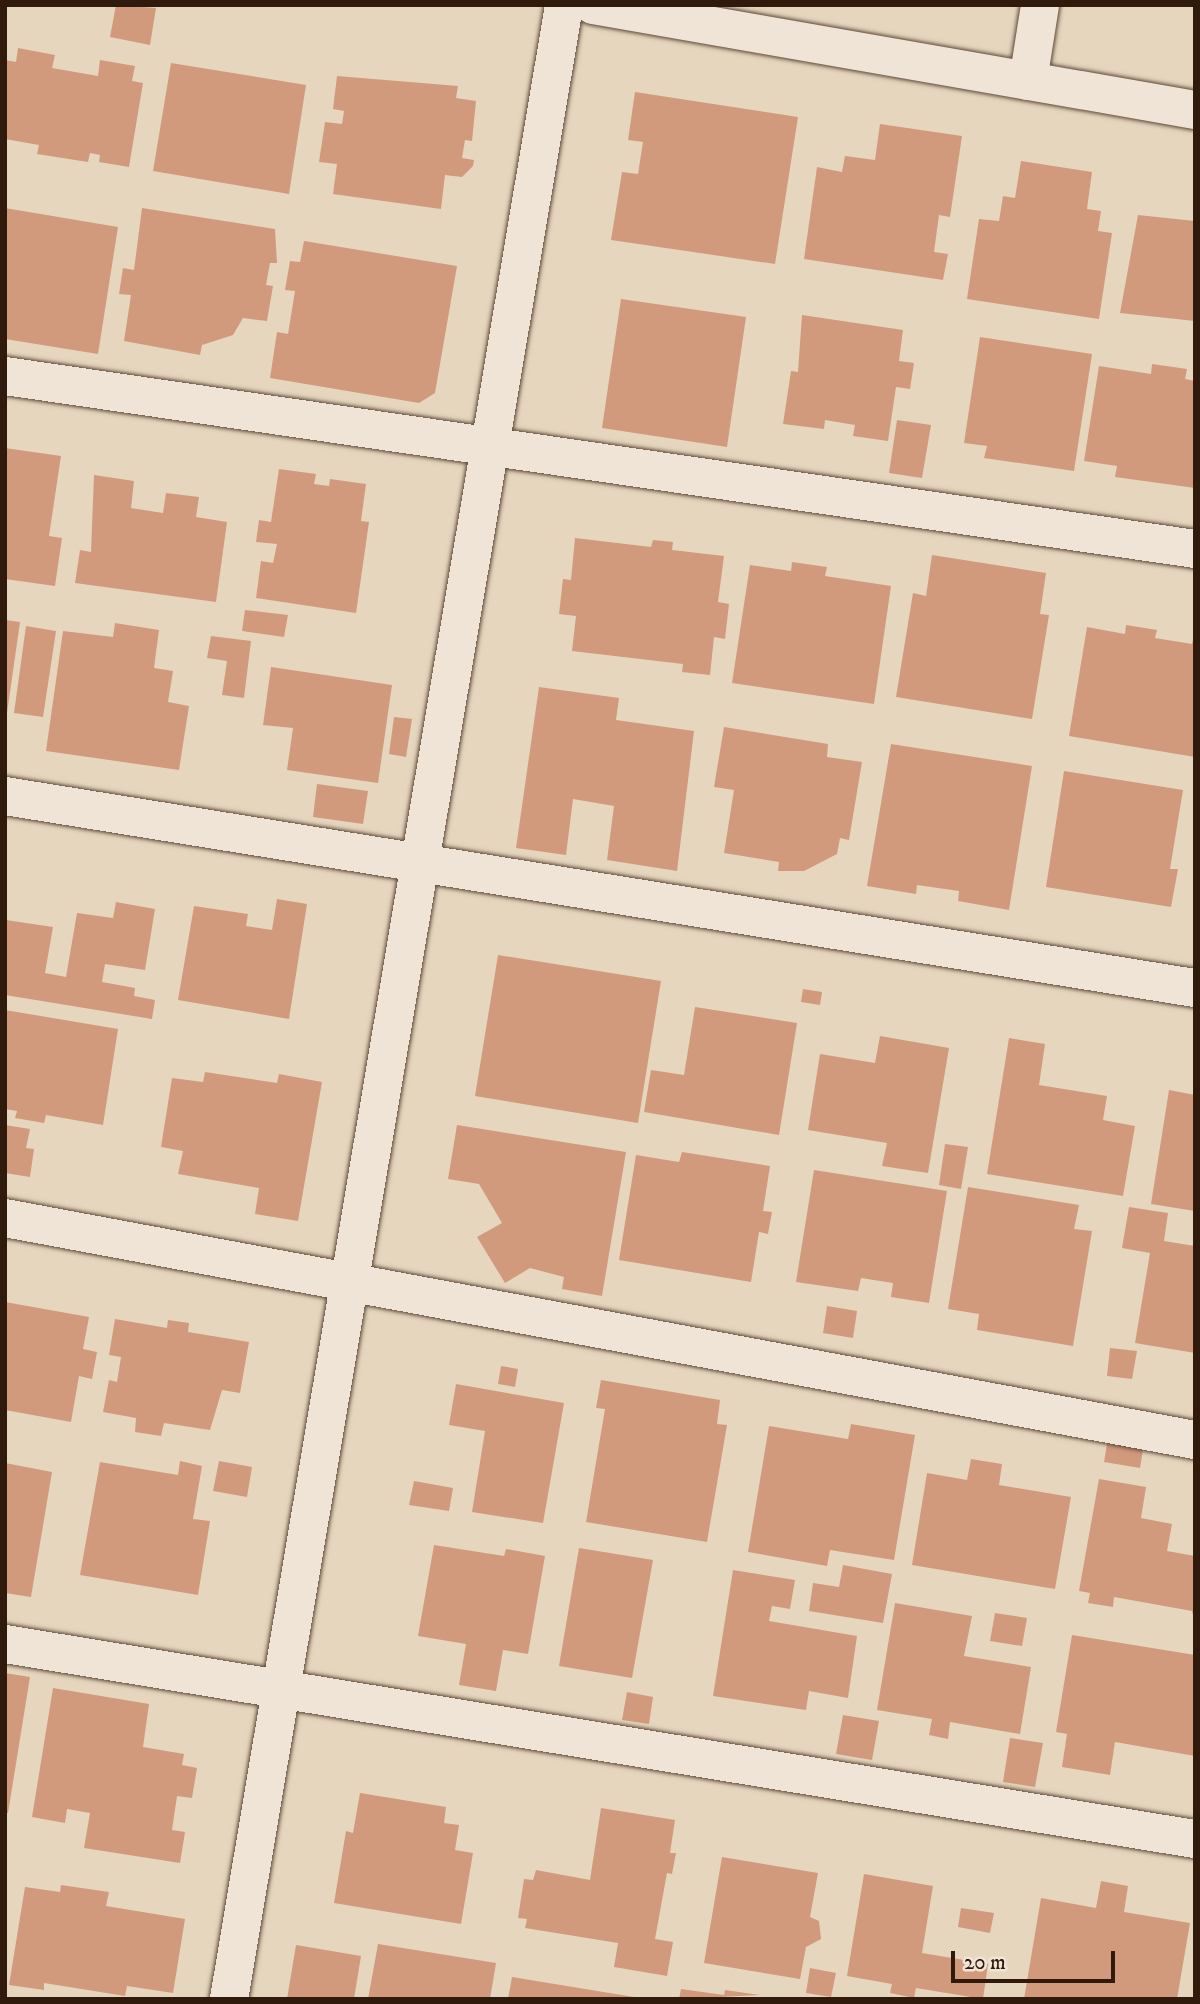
<!DOCTYPE html>
<style>
body{margin:0}
#map{position:relative;width:1200px;height:2004px;overflow:hidden;background:#e6d6be;font-family:"IM FELL DW Pica",serif}
div>[style]{position:absolute}
.building>*{inset:0;background:#d29a7d}
.roads{filter:drop-shadow(0 0 2px #5e4938) drop-shadow(0 0 2px #5e4938)}
.street>*{height:38px;margin:-19px;padding:0 19px;transform-origin:19px;border-radius:19px;background:#efe4d5}
span{translate:-50% -50%;white-space:nowrap;text-align:center;line-height:1.15;-webkit-text-stroke:7px #efe4d5;paint-order:stroke}
.frame{position:absolute;inset:0;border:7px solid #301a0c;pointer-events:none}
.scale{position:absolute;left:951px;top:1951px;width:164px;height:32px;box-sizing:border-box;border:4px solid #301a0c;border-top:0;padding-left:9px;font-size:21px;line-height:24px;white-space:nowrap;color:#301a0c;-webkit-text-stroke:5px #efe4d5;paint-order:stroke}
</style>
<div id="map">
<div class="building">
<div style="clip-path:polygon(116px 5px,156px 8px,150px 45px,110px 37px)"></div>
<div style="clip-path:polygon(18px 48px,55px 55px,52px 68px,98px 76px,100px 60px,135px 66px,132px 81px,143px 83px,129px 167px,99px 162px,100px 155px,90px 153px,88px 162px,37px 154px,39px 145px,5px 139px,5px 60px,16px 62px)"></div>
<div style="clip-path:polygon(171px 63px,306px 85px,289px 194px,153px 171px)"></div>
<div style="clip-path:polygon(337px 76px,458px 86px,456px 98px,476px 101px,472px 141px,465px 140px,462px 158px,474px 160px,473px 166px,462px 177px,445px 175px,441px 209px,333px 194px,337px 164px,319px 162px,325px 122px,342px 124px,344px 111px,333px 109px)"></div>
<div style="clip-path:polygon(635px 92px,798px 117px,775px 264px,611px 240px,622px 172px,638px 174px,643px 142px,628px 140px)"></div>
<div style="clip-path:polygon(880px 124px,962px 136px,950px 217px,939px 215px,934px 252px,948px 254px,943px 280px,804px 259px,817px 167px,842px 172px,845px 156px,875px 160px)"></div>
<div style="clip-path:polygon(1021px 161px,1092px 172px,1087px 209px,1101px 211px,1098px 231px,1112px 233px,1099px 319px,967px 299px,979px 219px,999px 221px,1003px 196px,1015px 198px)"></div>
<div style="clip-path:polygon(5px 208px,118px 227px,98px 354px,5px 339px)"></div>
<div style="clip-path:polygon(142px 208px,275px 229px,277px 263px,270px 263px,266px 285px,273px 286px,267px 321px,243px 318px,233px 335px,202px 345px,200px 355px,124px 341px,131px 295px,119px 294px,123px 268px,134px 270px)"></div>
<div style="clip-path:polygon(1138px 215px,1195px 221px,1195px 321px,1120px 313px)"></div>
<div style="clip-path:polygon(304px 241px,457px 266px,435px 393px,419px 403px,270px 378px,277px 332px,288px 334px,295px 291px,285px 290px,290px 261px,300px 262px)"></div>
<div style="clip-path:polygon(621px 299px,746px 317px,727px 447px,602px 428px)"></div>
<div style="clip-path:polygon(802px 315px,903px 330px,899px 361px,914px 363px,910px 389px,896px 387px,888px 441px,853px 436px,855px 425px,825px 420px,824px 429px,783px 424px,791px 371px,798px 372px)"></div>
<div style="clip-path:polygon(980px 337px,1092px 354px,1074px 471px,984px 458px,987px 446px,964px 443px)"></div>
<div style="clip-path:polygon(1152px 364px,1187px 369px,1185px 379px,1195px 381px,1195px 488px,1115px 477px,1117px 466px,1084px 461px,1099px 366px,1151px 374px)"></div>
<div style="clip-path:polygon(897px 420px,931px 425px,922px 478px,889px 473px)"></div>
<div style="clip-path:polygon(5px 448px,61px 456px,49px 536px,62px 538px,55px 586px,5px 579px)"></div>
<div style="clip-path:polygon(279px 469px,316px 474px,314px 484px,329px 486px,330px 479px,366px 484px,361px 521px,369px 522px,356px 613px,256px 598px,261px 561px,273px 563px,277px 544px,256px 542px,259px 520px,271px 522px)"></div>
<div style="clip-path:polygon(94px 475px,134px 481px,131px 508px,163px 513px,166px 493px,199px 497px,196px 517px,227px 522px,216px 602px,75px 583px,80px 550px,91px 552px)"></div>
<div style="clip-path:polygon(575px 538px,651px 547px,653px 540px,673px 542px,672px 550px,724px 556px,718px 602px,729px 604px,725px 639px,714px 637px,710px 675px,682px 672px,683px 664px,572px 651px,576px 616px,559px 614px,563px 579px,571px 580px)"></div>
<div style="clip-path:polygon(932px 555px,1046px 573px,1040px 614px,1049px 615px,1032px 719px,896px 697px,913px 593px,926px 596px)"></div>
<div style="clip-path:polygon(792px 562px,827px 567px,825px 576px,891px 586px,874px 704px,732px 683px,750px 565px,791px 571px)"></div>
<div style="clip-path:polygon(245px 610px,288px 615px,284px 637px,242px 631px)"></div>
<div style="clip-path:polygon(5px 620px,20px 622px,7px 713px,5px 713px)"></div>
<div style="clip-path:polygon(115px 623px,159px 630px,154px 668px,173px 671px,168px 702px,189px 706px,179px 770px,46px 751px,63px 631px,113px 637px)"></div>
<div style="clip-path:polygon(1126px 625px,1157px 630px,1155px 638px,1192px 644px,1195px 632px,1195px 757px,1069px 736px,1087px 627px,1125px 634px)"></div>
<div style="clip-path:polygon(26px 626px,56px 631px,43px 717px,14px 713px)"></div>
<div style="clip-path:polygon(211px 636px,251px 641px,244px 698px,222px 695px,227px 661px,207px 658px)"></div>
<div style="clip-path:polygon(271px 667px,392px 685px,378px 783px,287px 770px,293px 728px,263px 725px)"></div>
<div style="clip-path:polygon(539px 687px,619px 698px,616px 720px,694px 731px,677px 871px,607px 860px,614px 806px,573px 799px,566px 855px,516px 848px)"></div>
<div style="clip-path:polygon(394px 717px,412px 719px,406px 757px,389px 754px)"></div>
<div style="clip-path:polygon(724px 727px,828px 744px,827px 757px,862px 762px,849px 840px,840px 838px,837px 854px,804px 871px,778px 871px,779px 862px,724px 853px,734px 790px,714px 787px)"></div>
<div style="clip-path:polygon(891px 744px,1032px 766px,1009px 910px,958px 901px,959px 891px,917px 885px,916px 894px,867px 886px)"></div>
<div style="clip-path:polygon(1064px 771px,1183px 790px,1170px 869px,1178px 869px,1171px 907px,1046px 887px)"></div>
<div style="clip-path:polygon(317px 784px,368px 791px,363px 824px,313px 817px)"></div>
<div style="clip-path:polygon(277px 899px,307px 904px,289px 1019px,178px 1000px,194px 906px,248px 914px,246px 926px,272px 930px)"></div>
<div style="clip-path:polygon(116px 902px,155px 909px,145px 970px,105px 964px,102px 982px,135px 988px,134px 996px,155px 1000px,152px 1019px,5px 995px,6px 920px,53px 927px,45px 973px,66px 977px,77px 913px,113px 918px)"></div>
<div style="clip-path:polygon(498px 955px,661px 981px,638px 1123px,475px 1096px)"></div>
<div style="clip-path:polygon(803px 989px,822px 992px,820px 1005px,801px 1002px)"></div>
<div style="clip-path:polygon(695px 1007px,797px 1023px,779px 1135px,644px 1112px,651px 1070px,684px 1075px)"></div>
<div style="clip-path:polygon(5px 1010px,118px 1029px,103px 1125px,46px 1115px,44px 1123px,15px 1118px,17px 1111px,5px 1109px)"></div>
<div style="clip-path:polygon(880px 1036px,949px 1048px,928px 1173px,882px 1166px,887px 1143px,808px 1130px,820px 1054px,875px 1063px)"></div>
<div style="clip-path:polygon(1009px 1038px,1045px 1044px,1039px 1085px,1107px 1096px,1103px 1120px,1135px 1126px,1123px 1196px,987px 1174px)"></div>
<div style="clip-path:polygon(205px 1072px,277px 1083px,279px 1074px,322px 1082px,298px 1221px,255px 1214px,259px 1188px,178px 1174px,183px 1151px,161px 1147px,172px 1078px,203px 1082px)"></div>
<div style="clip-path:polygon(1169px 1090px,1195px 1095px,1195px 1211px,1151px 1204px)"></div>
<div style="clip-path:polygon(5px 1125px,30px 1129px,26px 1148px,34px 1149px,30px 1177px,5px 1173px)"></div>
<div style="clip-path:polygon(457px 1125px,626px 1152px,602px 1296px,562px 1289px,564px 1277px,530px 1268px,505px 1283px,477px 1237px,502px 1223px,479px 1184px,448px 1179px)"></div>
<div style="clip-path:polygon(945px 1144px,968px 1147px,961px 1189px,939px 1185px)"></div>
<div style="clip-path:polygon(682px 1152px,770px 1166px,763px 1211px,772px 1212px,768px 1234px,759px 1232px,751px 1282px,619px 1260px,636px 1155px,679px 1162px)"></div>
<div style="clip-path:polygon(814px 1170px,947px 1191px,929px 1303px,891px 1297px,893px 1283px,861px 1278px,858px 1291px,796px 1282px)"></div>
<div style="clip-path:polygon(968px 1187px,1079px 1205px,1074px 1229px,1092px 1231px,1073px 1346px,977px 1330px,979px 1314px,948px 1309px)"></div>
<div style="clip-path:polygon(1129px 1207px,1168px 1213px,1164px 1241px,1195px 1246px,1195px 1353px,1135px 1343px,1150px 1253px,1122px 1248px)"></div>
<div style="clip-path:polygon(5px 1302px,89px 1317px,83px 1349px,97px 1352px,92px 1379px,79px 1376px,71px 1422px,5px 1410px)"></div>
<div style="clip-path:polygon(827px 1306px,857px 1311px,853px 1338px,823px 1333px)"></div>
<div style="clip-path:polygon(115px 1319px,167px 1328px,168px 1320px,189px 1323px,188px 1332px,249px 1342px,240px 1393px,222px 1390px,210px 1430px,164px 1423px,161px 1436px,135px 1432px,136px 1418px,103px 1412px,109px 1380px,117px 1382px,121px 1357px,109px 1355px)"></div>
<div style="clip-path:polygon(1110px 1348px,1137px 1351px,1132px 1379px,1107px 1376px)"></div>
<div style="clip-path:polygon(501px 1366px,518px 1369px,515px 1387px,498px 1384px)"></div>
<div style="clip-path:polygon(601px 1380px,720px 1400px,717px 1424px,727px 1425px,707px 1542px,586px 1522px,605px 1409px,596px 1408px)"></div>
<div style="clip-path:polygon(456px 1384px,564px 1403px,543px 1523px,472px 1512px,485px 1431px,449px 1425px)"></div>
<div style="clip-path:polygon(851px 1424px,915px 1435px,894px 1560px,830px 1550px,827px 1566px,748px 1552px,769px 1426px,848px 1439px)"></div>
<div style="clip-path:polygon(1108px 1438px,1144px 1444px,1140px 1468px,1104px 1462px)"></div>
<div style="clip-path:polygon(971px 1459px,1002px 1464px,999px 1485px,1071px 1497px,1055px 1589px,912px 1565px,927px 1473px,967px 1480px)"></div>
<div style="clip-path:polygon(180px 1461px,202px 1466px,193px 1519px,210px 1521px,198px 1595px,80px 1575px,100px 1462px,178px 1475px)"></div>
<div style="clip-path:polygon(219px 1461px,252px 1467px,247px 1497px,213px 1491px)"></div>
<div style="clip-path:polygon(5px 1463px,52px 1472px,31px 1597px,5px 1593px)"></div>
<div style="clip-path:polygon(1099px 1479px,1146px 1487px,1141px 1518px,1172px 1524px,1167px 1551px,1195px 1556px,1195px 1624px,1192px 1611px,1114px 1597px,1113px 1607px,1088px 1603px,1090px 1593px,1079px 1591px)"></div>
<div style="clip-path:polygon(414px 1481px,453px 1488px,449px 1511px,409px 1505px)"></div>
<div style="clip-path:polygon(434px 1545px,504px 1556px,506px 1549px,545px 1556px,528px 1654px,503px 1650px,496px 1691px,459px 1685px,466px 1644px,418px 1636px)"></div>
<div style="clip-path:polygon(579px 1548px,653px 1560px,632px 1678px,559px 1666px)"></div>
<div style="clip-path:polygon(843px 1565px,892px 1574px,883px 1623px,809px 1611px,813px 1583px,839px 1587px)"></div>
<div style="clip-path:polygon(733px 1570px,795px 1580px,790px 1609px,772px 1606px,769px 1621px,857px 1636px,848px 1698px,809px 1691px,806px 1710px,713px 1696px)"></div>
<div style="clip-path:polygon(895px 1603px,972px 1616px,964px 1656px,1031px 1667px,1020px 1734px,950px 1722px,948px 1739px,929px 1735px,932px 1719px,877px 1710px)"></div>
<div style="clip-path:polygon(995px 1613px,1027px 1618px,1022px 1646px,990px 1641px)"></div>
<div style="clip-path:polygon(1072px 1635px,1195px 1655px,1195px 1756px,1115px 1742px,1110px 1775px,1062px 1767px,1067px 1734px,1056px 1732px)"></div>
<div style="clip-path:polygon(5px 1673px,30px 1677px,8px 1813px,5px 1813px)"></div>
<div style="clip-path:polygon(53px 1688px,149px 1704px,143px 1747px,184px 1754px,182px 1765px,197px 1768px,192px 1798px,177px 1796px,172px 1830px,185px 1832px,180px 1863px,84px 1848px,90px 1813px,67px 1809px,65px 1823px,32px 1817px)"></div>
<div style="clip-path:polygon(627px 1692px,653px 1697px,649px 1724px,622px 1720px)"></div>
<div style="clip-path:polygon(843px 1715px,879px 1721px,872px 1760px,836px 1754px)"></div>
<div style="clip-path:polygon(1010px 1738px,1043px 1743px,1035px 1787px,1003px 1782px)"></div>
<div style="clip-path:polygon(360px 1793px,446px 1807px,444px 1823px,459px 1825px,455px 1850px,473px 1853px,461px 1924px,334px 1903px,346px 1831px,353px 1833px)"></div>
<div style="clip-path:polygon(601px 1808px,675px 1820px,670px 1853px,676px 1853px,672px 1874px,667px 1873px,655px 1939px,673px 1942px,667px 1976px,614px 1967px,618px 1943px,525px 1928px,527px 1919px,518px 1918px,524px 1879px,533px 1880px,536px 1870px,590px 1880px)"></div>
<div style="clip-path:polygon(722px 1857px,818px 1873px,810px 1917px,819px 1921px,821px 1939px,806px 1947px,800px 1979px,704px 1963px)"></div>
<div style="clip-path:polygon(864px 1874px,933px 1886px,922px 1953px,988px 1964px,983px 1999px,916px 1988px,914px 1998px,890px 1993px,892px 1984px,847px 1976px)"></div>
<div style="clip-path:polygon(1101px 1881px,1128px 1886px,1124px 1912px,1190px 1923px,1177px 1999px,1024px 1999px,1041px 1898px,1096px 1908px)"></div>
<div style="clip-path:polygon(61px 1885px,109px 1892px,106px 1906px,185px 1919px,173px 1993px,127px 1986px,125px 1996px,44px 1983px,44px 1990px,9px 1985px,25px 1887px,60px 1892px)"></div>
<div style="clip-path:polygon(961px 1908px,994px 1913px,990px 1933px,958px 1927px)"></div>
<div style="clip-path:polygon(378px 1944px,496px 1963px,490px 1999px,368px 1999px)"></div>
<div style="clip-path:polygon(296px 1945px,361px 1956px,354px 1999px,287px 1999px)"></div>
<div style="clip-path:polygon(810px 1968px,836px 1973px,831px 1997px,806px 1993px)"></div>
<div style="clip-path:polygon(512px 1977px,634px 1997px,634px 1999px,508px 1999px)"></div>
<div style="clip-path:polygon(681px 1989px,724px 1995px,725px 1990px,760px 1995px,679px 1999px)"></div>
</div>
<div class="roads">
<div class="street">
<div style="left:593px;top:5px;width:611px;rotate:9.89deg"></div>
<div style="left:1028px;top:81px;width:77px;rotate:-81deg"></div>
<div style="left:5px;top:376px;width:1203px;rotate:8.27deg"></div>
<div style="left:5px;top:796px;width:1205px;rotate:9.17deg"></div>
<div style="left:5px;top:1218px;width:1211px;rotate:10.57deg"></div>
<div style="left:5px;top:1644px;width:1206px;rotate:9.31deg"></div>
<div style="left:229px;top:1999px;width:2022px;rotate:-80.46deg"></div>
</div>
</div>
<div class="frame"></div>
<div class="scale">20 m</div>
</div>
